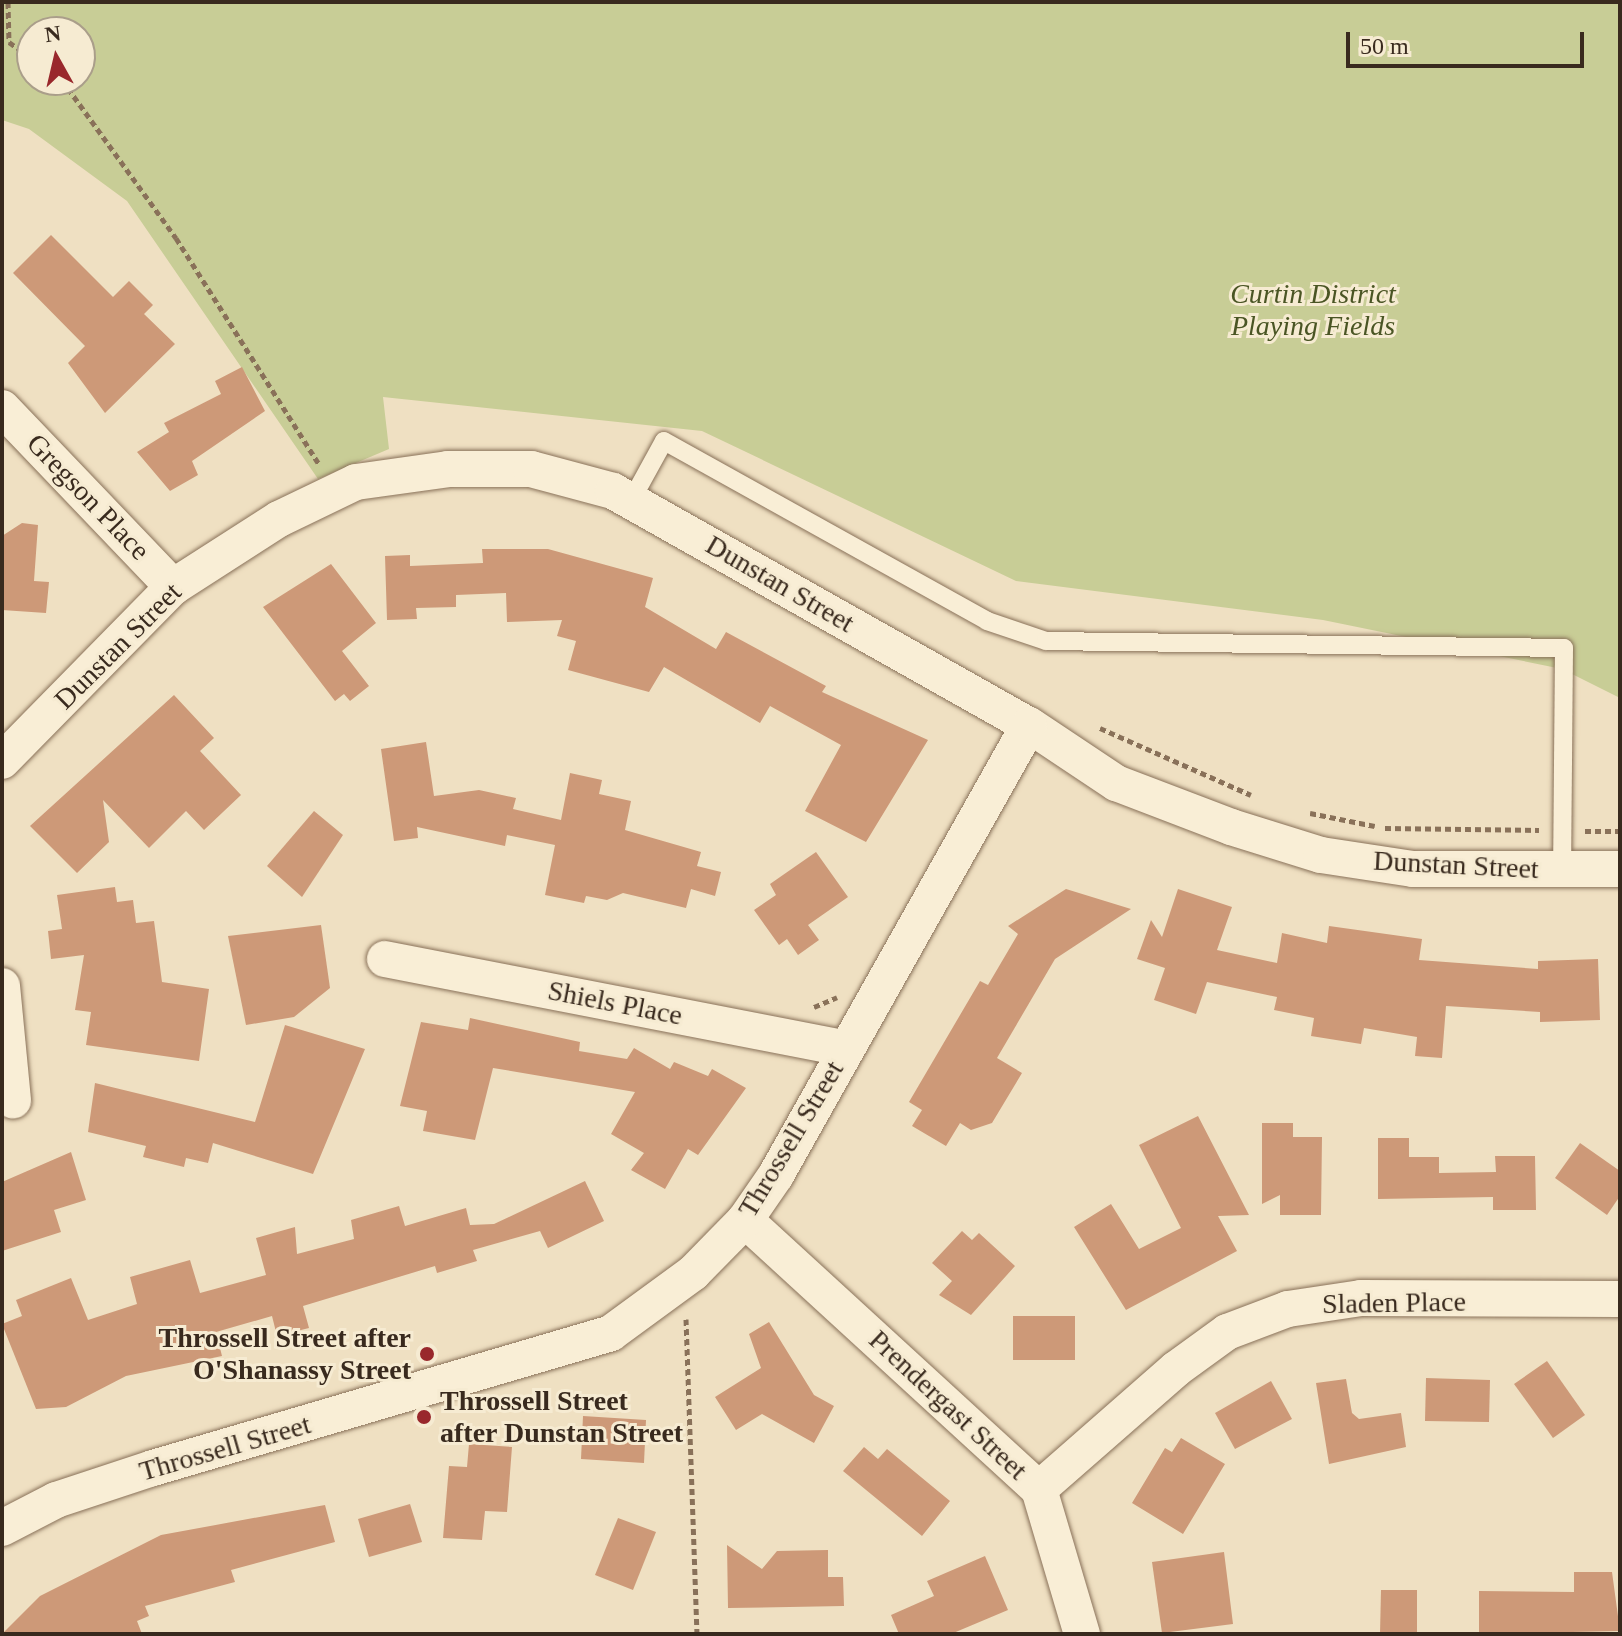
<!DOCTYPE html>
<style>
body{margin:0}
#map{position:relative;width:1622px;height:1636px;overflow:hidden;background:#efe0c2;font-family:Georgia,serif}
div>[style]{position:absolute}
.green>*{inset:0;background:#c8cd96}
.building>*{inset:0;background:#cd9978}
.path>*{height:5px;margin-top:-2.5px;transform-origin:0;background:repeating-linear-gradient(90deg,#897159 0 6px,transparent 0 10px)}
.roads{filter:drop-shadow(0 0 2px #897159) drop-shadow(0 0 2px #897159)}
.service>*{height:18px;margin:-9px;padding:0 9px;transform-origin:9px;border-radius:9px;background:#f9eed6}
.minor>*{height:36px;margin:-18px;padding:0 18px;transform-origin:18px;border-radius:18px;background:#f9eed6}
.dots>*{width:22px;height:22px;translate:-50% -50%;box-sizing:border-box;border:4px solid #f6ebd2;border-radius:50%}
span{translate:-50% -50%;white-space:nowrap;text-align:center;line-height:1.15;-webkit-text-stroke:6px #f6ebd2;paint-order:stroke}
.park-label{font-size:28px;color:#4a5524;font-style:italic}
.street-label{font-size:28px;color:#392a1e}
.poi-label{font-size:28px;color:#392a1e;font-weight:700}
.right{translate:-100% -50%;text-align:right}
.left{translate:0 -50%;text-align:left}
.frame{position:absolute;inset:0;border:4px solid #392a1e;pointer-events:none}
.north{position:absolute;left:16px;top:16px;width:80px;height:80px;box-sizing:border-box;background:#f6ebd2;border:2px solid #aa9e8a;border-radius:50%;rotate:352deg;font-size:22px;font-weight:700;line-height:32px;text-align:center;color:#392a1e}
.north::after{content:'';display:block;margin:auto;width:28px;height:36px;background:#99282c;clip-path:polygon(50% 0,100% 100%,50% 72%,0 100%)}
.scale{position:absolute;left:1346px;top:32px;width:238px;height:36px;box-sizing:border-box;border:4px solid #392a1e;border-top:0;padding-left:10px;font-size:24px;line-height:28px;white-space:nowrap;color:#392a1e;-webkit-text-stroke:6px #f6ebd2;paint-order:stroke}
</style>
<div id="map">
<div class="green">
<div style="clip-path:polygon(evenodd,2px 2px,1620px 2px,1620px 698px,1562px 669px,1323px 620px,1016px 581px,702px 431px,383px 397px,389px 449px,318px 479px,127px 201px,29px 129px,2px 120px,2px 2px,32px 32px,80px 32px,80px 80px,32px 80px,32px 32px)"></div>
</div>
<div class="building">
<div style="clip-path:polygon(51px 235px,113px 297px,129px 281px,153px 305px,144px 314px,175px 344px,105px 413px,68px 363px,85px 346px,13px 273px)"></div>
<div style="clip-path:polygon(242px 367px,265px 411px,192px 461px,198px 475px,170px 491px,137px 452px,169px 432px,164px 423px,221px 394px,215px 381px)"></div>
<div style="clip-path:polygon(22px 523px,38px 525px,34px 581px,49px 582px,46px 613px,2px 610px,2px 536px)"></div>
<div style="clip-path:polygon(482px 549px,548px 549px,653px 578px,645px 607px,716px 649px,726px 632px,826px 686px,822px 692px,928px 740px,866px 842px,805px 811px,841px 745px,770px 706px,760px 723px,664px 667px,649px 692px,568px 670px,576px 641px,557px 636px,562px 620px,507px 622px,506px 593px,456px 595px,456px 607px,416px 608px,417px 619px,387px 620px,385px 556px,410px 555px,410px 566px,483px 563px)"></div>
<div style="clip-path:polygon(331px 564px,376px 623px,342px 651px,369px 686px,350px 701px,344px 694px,335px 701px,263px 607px)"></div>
<div style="clip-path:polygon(174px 695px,214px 738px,200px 751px,241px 795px,204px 830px,186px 811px,149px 848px,103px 800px,109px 842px,77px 873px,30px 826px)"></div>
<div style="clip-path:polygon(426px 742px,434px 796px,479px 790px,516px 798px,513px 809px,561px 820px,570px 773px,602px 780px,599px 794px,631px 801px,625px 830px,701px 852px,697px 866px,721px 872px,715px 896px,691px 889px,686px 908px,623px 893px,607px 900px,586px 896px,584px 903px,545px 895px,555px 845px,507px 835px,505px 846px,417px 827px,418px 838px,394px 841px,381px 749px)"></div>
<div style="clip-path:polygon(314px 811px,343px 835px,302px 897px,267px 866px)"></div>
<div style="clip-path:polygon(816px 852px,848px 897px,808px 925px,819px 940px,798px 955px,787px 939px,779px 945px,754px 910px,776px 895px,770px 884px)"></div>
<div style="clip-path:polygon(115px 887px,117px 902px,133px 900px,136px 923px,154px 921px,162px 982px,209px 989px,199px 1061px,86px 1045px,91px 1012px,75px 1010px,84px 955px,51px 959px,48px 931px,62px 929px,57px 895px)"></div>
<div style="clip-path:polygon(1066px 889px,1131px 909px,1055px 959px,997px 1058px,1022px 1073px,992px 1123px,971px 1130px,960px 1123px,946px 1146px,912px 1126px,922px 1110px,909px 1102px,980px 981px,988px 985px,1018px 934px,1008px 926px)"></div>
<div style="clip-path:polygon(1178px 889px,1232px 907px,1217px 950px,1277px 963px,1282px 933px,1327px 943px,1329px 926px,1422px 939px,1419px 960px,1538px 969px,1538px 961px,1598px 959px,1600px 1020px,1540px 1022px,1540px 1012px,1446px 1006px,1442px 1058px,1415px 1056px,1417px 1037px,1364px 1028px,1361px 1044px,1311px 1036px,1314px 1018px,1274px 1010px,1277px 997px,1207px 982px,1196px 1014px,1154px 1000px,1165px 968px,1137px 959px,1151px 920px,1162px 937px)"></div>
<div style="clip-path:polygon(321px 925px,330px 988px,294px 1017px,246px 1025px,228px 936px)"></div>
<div style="clip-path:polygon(470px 1018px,580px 1042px,579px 1051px,627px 1059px,634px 1048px,670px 1069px,674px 1062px,708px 1076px,712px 1069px,746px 1088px,698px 1155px,688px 1149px,665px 1189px,631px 1170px,644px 1153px,611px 1134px,635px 1092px,493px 1068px,475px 1140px,423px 1131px,427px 1111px,400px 1106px,421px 1022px,468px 1030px)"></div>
<div style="clip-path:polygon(285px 1025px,365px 1049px,313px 1174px,213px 1143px,208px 1163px,186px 1158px,184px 1167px,143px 1157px,146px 1146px,88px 1132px,95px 1083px,255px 1122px)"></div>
<div style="clip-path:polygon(1198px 1116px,1249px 1215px,1218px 1216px,1237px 1251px,1126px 1310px,1074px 1227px,1111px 1204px,1139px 1249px,1181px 1228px,1139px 1145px)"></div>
<div style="clip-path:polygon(1262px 1123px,1293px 1123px,1293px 1137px,1322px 1137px,1321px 1215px,1280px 1215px,1280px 1195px,1262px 1204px)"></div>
<div style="clip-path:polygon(1378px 1138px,1409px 1138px,1409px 1157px,1439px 1157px,1439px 1173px,1496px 1172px,1495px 1156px,1535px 1156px,1536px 1210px,1493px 1210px,1493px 1197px,1378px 1199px)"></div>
<div style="clip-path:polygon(1580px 1143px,1620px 1171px,1620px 1196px,1607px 1215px,1555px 1178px)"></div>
<div style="clip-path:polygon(71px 1152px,86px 1200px,54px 1210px,61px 1232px,2px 1251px,2px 1182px)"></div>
<div style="clip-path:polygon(585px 1181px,604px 1221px,548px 1248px,540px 1231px,473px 1250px,477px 1261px,437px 1273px,435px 1266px,303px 1306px,309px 1328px,277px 1336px,272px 1316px,216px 1332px,222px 1356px,126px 1376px,66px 1407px,36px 1409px,2px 1324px,22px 1316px,16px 1300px,71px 1278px,88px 1320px,137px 1304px,130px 1277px,190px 1260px,200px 1293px,266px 1275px,256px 1238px,295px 1227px,297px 1254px,354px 1239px,351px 1220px,399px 1206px,405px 1226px,466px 1208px,470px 1225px,494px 1224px)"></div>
<div style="clip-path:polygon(962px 1231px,972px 1240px,979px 1233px,1015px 1266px,971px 1315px,939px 1295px,952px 1281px,932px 1263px)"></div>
<div style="clip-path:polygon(1013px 1316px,1075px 1316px,1075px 1360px,1013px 1360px)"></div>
<div style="clip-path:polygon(769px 1322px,814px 1395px,834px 1406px,814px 1443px,762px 1414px,736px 1430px,715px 1397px,761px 1368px,749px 1334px)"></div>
<div style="clip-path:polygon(1547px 1361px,1585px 1415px,1553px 1438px,1514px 1384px)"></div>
<div style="clip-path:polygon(1426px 1378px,1490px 1380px,1489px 1422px,1425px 1421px)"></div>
<div style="clip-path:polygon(1346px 1379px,1352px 1413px,1359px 1419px,1401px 1413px,1406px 1447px,1329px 1464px,1316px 1383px)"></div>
<div style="clip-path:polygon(1271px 1381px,1292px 1419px,1235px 1449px,1215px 1413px)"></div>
<div style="clip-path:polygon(583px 1416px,646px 1420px,644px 1463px,581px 1459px)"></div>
<div style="clip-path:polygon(1181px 1438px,1225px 1464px,1183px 1534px,1132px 1503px,1165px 1448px,1172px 1452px)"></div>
<div style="clip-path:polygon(469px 1444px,512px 1447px,507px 1512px,485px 1511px,482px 1540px,443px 1538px,449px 1466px,467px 1467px)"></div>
<div style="clip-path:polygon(864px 1447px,878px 1459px,887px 1449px,950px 1501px,922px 1536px,843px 1471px)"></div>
<div style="clip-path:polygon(410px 1504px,422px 1542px,369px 1557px,358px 1519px)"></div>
<div style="clip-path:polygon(325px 1505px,335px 1542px,231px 1570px,235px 1582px,145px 1606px,149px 1616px,137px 1621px,142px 1634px,2px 1634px,40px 1596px,161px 1535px)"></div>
<div style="clip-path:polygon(618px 1518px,656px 1532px,633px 1590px,595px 1575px)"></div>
<div style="clip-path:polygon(727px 1545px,762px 1569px,777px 1551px,828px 1550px,828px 1577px,843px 1577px,844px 1606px,728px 1608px)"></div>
<div style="clip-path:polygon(1224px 1552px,1233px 1624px,1162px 1633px,1152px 1562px)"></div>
<div style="clip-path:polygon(985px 1556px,1008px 1610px,951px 1634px,899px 1634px,891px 1615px,934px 1596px,927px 1581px)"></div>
<div style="clip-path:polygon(1574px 1572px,1612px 1572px,1620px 1631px,1479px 1634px,1479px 1591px,1574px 1592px)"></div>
<div style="clip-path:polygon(1381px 1590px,1417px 1590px,1417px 1634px,1380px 1634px)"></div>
</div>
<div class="path">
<div style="left:8px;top:2px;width:40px;rotate:88.6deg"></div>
<div style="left:9px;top:42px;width:29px;rotate:36deg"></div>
<div style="left:62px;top:80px;width:195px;rotate:54.2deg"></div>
<div style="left:176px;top:238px;width:267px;rotate:57.7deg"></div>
<div style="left:1100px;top:728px;width:165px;rotate:23.9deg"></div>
<div style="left:1310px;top:813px;width:66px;rotate:11.3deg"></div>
<div style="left:1385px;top:828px;width:154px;rotate:0.7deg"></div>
<div style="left:1585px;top:831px;width:35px"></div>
<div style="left:814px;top:1007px;width:25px;rotate:-23deg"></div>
<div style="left:686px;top:1319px;width:315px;rotate:88deg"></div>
</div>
<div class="roads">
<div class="service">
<div style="left:631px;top:501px;width:68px;rotate:-61.2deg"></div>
<div style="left:664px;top:441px;width:370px;rotate:29.1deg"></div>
<div style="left:987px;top:621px;width:62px;rotate:18.7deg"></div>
<div style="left:1046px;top:641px;width:518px;rotate:0.77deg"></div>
<div style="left:1564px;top:648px;width:222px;rotate:90.5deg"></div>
</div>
<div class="minor">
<div style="left:2px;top:408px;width:248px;rotate:46.3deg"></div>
<div style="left:2px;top:761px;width:244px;rotate:-45.5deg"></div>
<div style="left:173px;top:587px;width:126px;rotate:-32.7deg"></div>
<div style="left:279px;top:519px;width:85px;rotate:-25.7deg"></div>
<div style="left:356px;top:482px;width:93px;rotate:-8deg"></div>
<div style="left:448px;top:469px;width:83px"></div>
<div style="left:531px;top:469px;width:85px;rotate:15deg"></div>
<div style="left:613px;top:491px;width:477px;rotate:29.4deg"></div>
<div style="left:1029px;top:725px;width:105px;rotate:33.7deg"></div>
<div style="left:1116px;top:783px;width:123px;rotate:20.9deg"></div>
<div style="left:1231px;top:827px;width:94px;rotate:17.3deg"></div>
<div style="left:1321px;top:855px;width:93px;rotate:8.7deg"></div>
<div style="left:1413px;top:869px;width:207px"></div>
<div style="left:385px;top:959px;width:469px;rotate:11deg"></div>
<div style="left:2px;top:986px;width:115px;rotate:84.5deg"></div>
<div style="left:745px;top:1220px;width:398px;rotate:42.5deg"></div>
<div style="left:1039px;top:1489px;width:151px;rotate:73.5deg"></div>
<div style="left:1039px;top:1489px;width:182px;rotate:-41.2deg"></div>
<div style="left:1176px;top:1369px;width:63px;rotate:-36deg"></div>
<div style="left:1227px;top:1332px;width:65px;rotate:-20.7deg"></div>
<div style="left:1288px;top:1309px;width:74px;rotate:-8.6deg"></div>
<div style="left:1361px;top:1298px;width:259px;rotate:0.2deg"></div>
<div style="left:2px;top:1528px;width:61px;rotate:-27.4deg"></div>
<div style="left:56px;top:1500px;width:102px;rotate:-18.3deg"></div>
<div style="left:153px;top:1468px;width:477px;rotate:-16.4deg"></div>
<div style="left:611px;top:1333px;width:102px;rotate:-36.2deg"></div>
<div style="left:693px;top:1273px;width:74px;rotate:-45.5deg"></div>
<div style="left:745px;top:1220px;width:55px;rotate:-55.4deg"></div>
<div style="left:776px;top:1175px;width:516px;rotate:-60.65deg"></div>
</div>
</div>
<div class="dots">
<div style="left:427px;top:1354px;background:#99282c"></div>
<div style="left:424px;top:1417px;background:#99282c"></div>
</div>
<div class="park-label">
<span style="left:1313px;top:310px">Curtin District<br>Playing Fields</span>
</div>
<div class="street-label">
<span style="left:88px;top:497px;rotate:46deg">Gregson Place</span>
<span style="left:780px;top:584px;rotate:30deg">Dunstan Street</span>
<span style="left:118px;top:646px;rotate:-45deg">Dunstan Street</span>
<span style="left:1456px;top:865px;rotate:3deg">Dunstan Street</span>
<span style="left:615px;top:1003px;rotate:11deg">Shiels Place</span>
<span style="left:791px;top:1139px;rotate:-59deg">Throssell Street</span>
<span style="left:1394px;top:1303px;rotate:-1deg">Sladen Place</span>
<span style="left:948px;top:1405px;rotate:43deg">Prendergast Street</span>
<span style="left:225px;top:1448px;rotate:-16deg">Throssell Street</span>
</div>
<div class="poi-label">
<span class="right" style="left:411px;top:1354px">Throssell Street after<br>O'Shanassy Street</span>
<span class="left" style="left:440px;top:1417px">Throssell Street<br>after Dunstan Street</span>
</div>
<div class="frame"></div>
<div class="north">N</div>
<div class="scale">50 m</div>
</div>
